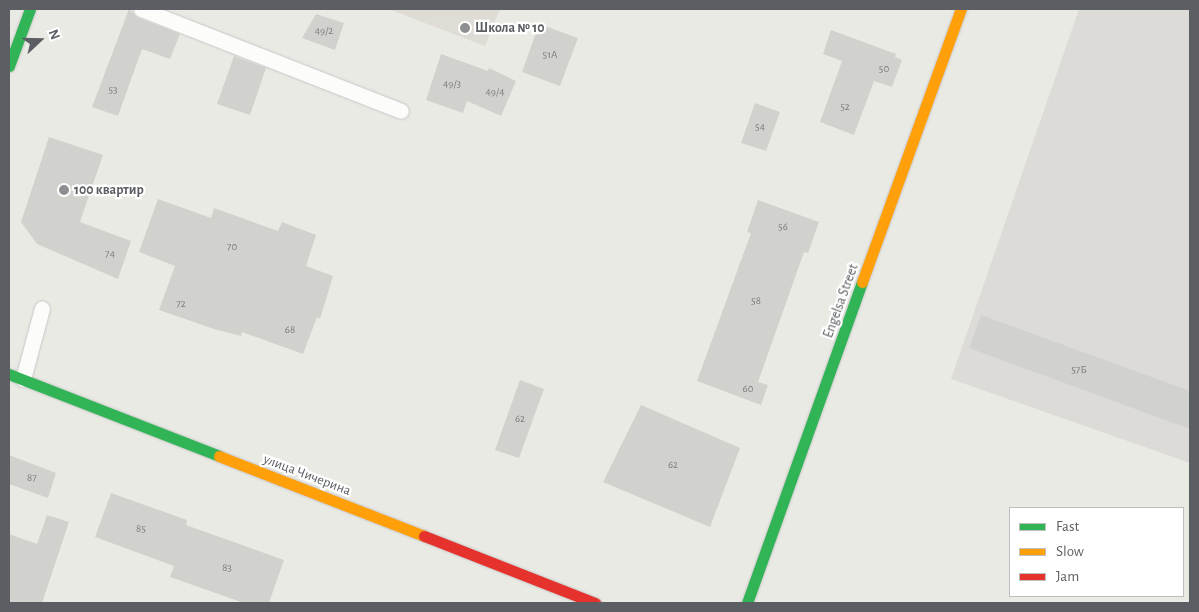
<!DOCTYPE html>
<meta charset="utf-8">
<style>
body{margin:0}
#map{position:relative;width:1199px;height:612px;overflow:hidden;background:#eaeae5;font-family:"Alegreya Sans",sans-serif}
div>[style]{position:absolute}
.industrial>*{inset:0;background:#dcdbd8}
.education>*{inset:0;background:#dedcd4}
.building>*{inset:0;background:#d1d1ce}
.roads{filter:drop-shadow(0 0 1px #c7c7c7) drop-shadow(0 0 1px #c7c7c7)}
.lane>*{height:15px;margin:-7.5px;padding:0 7.5px;transform-origin:7.5px;border-radius:7.5px;background:#fcfcfb}
.fast>*{height:11px;margin:-5.5px;padding:0 5.5px;transform-origin:5.5px;border-radius:5.5px;background:#30b455}
.slow>*{height:11px;margin:-5.5px;padding:0 5.5px;transform-origin:5.5px;border-radius:5.5px;background:#ff9f0a}
.jam>*{height:11px;margin:-5.5px;padding:0 5.5px;transform-origin:5.5px;border-radius:5.5px;background:#e5322d}
.dots>*{width:14px;height:14px;translate:-50% -50%;box-sizing:border-box;border:2px solid #fff;border-radius:50%}
span{translate:-50% -50%;white-space:nowrap;text-align:center;line-height:1.15;-webkit-text-stroke:4.5px #fff;paint-order:stroke}
.number-label{font-size:11px;color:#7a7c7e}
.number-label span{-webkit-text-stroke-width:0}
.poi-label{font-size:14px;color:#5b5e62;font-weight:700}
.left{translate:0 -50%;text-align:left}
.street-label{font-size:14px;color:#5b5e62}
.frame{position:absolute;inset:0;border:10px solid #5b5e62;pointer-events:none}
.legend{position:absolute;left:1009px;top:507px;width:175px;height:90px;box-sizing:border-box;background:#fff;border:1px solid #bdbfc0;margin:0;padding:6px 9px;list-style:none;font-size:15px;color:#5b5e62}
.legend li{display:flex;align-items:center;gap:10px;height:25px}
.legend b{width:25px;border:1px solid #bdbfc0}
.north{position:absolute;left:15px;top:15px;width:50px;height:50px;-webkit-text-stroke:4px #fff;paint-order:stroke;rotate:69deg;font-size:14px;font-weight:700;line-height:20px;text-align:center;color:#5b5e62}
.north::after{content:'';display:block;margin:auto;width:18px;height:22px;background:#5b5e62;clip-path:polygon(50% 0,100% 100%,50% 72%,0 100%)}
</style>
<div id="map">
<div class="industrial">
<div style="clip-path:polygon(1079px 9px,1190px 9px,1190px 463px,951px 379px)"></div>
</div>
<div class="education">
<div style="clip-path:polygon(388px 9px,500px 9px,485px 46px)"></div>
</div>
<div class="building">
<div style="clip-path:polygon(129px 9px,138px 18px,180px 34px,170px 59px,142px 49px,118px 116px,92px 107px)"></div>
<div style="clip-path:polygon(316px 14px,344px 23px,335px 50px,302px 38px)"></div>
<div style="clip-path:polygon(539px 24px,578px 38px,560px 86px,522px 72px)"></div>
<div style="clip-path:polygon(831px 30px,896px 54px,895px 57px,902px 60px,892px 87px,874px 81px,854px 135px,820px 122px,842px 61px,823px 54px)"></div>
<div style="clip-path:polygon(441px 54px,488px 71px,489px 68px,516px 81px,501px 116px,467px 101px,463px 113px,426px 100px)"></div>
<div style="clip-path:polygon(234px 56px,266px 68px,250px 115px,217px 104px)"></div>
<div style="clip-path:polygon(755px 103px,780px 112px,766px 151px,741px 143px)"></div>
<div style="clip-path:polygon(49px 137px,103px 155px,80px 222px,131px 241px,118px 279px,37px 244px,21px 222px)"></div>
<div style="clip-path:polygon(158px 199px,211px 218px,214px 208px,278px 231px,282px 222px,316px 235px,306px 266px,333px 276px,320px 319px,317px 317px,303px 354px,242px 332px,241px 336px,214px 329px,159px 310px,175px 266px,139px 252px)"></div>
<div style="clip-path:polygon(758px 200px,819px 222px,808px 253px,804px 252px,758px 382px,768px 385px,761px 405px,697px 381px,751px 233px,747px 232px)"></div>
<div style="clip-path:polygon(981px 315px,1190px 391px,1190px 429px,969px 348px)"></div>
<div style="clip-path:polygon(520px 380px,544px 389px,519px 458px,495px 450px)"></div>
<div style="clip-path:polygon(641px 405px,740px 448px,710px 527px,603px 482px)"></div>
<div style="clip-path:polygon(9px 455px,56px 473px,48px 498px,9px 484px)"></div>
<div style="clip-path:polygon(111px 493px,187px 520px,186px 525px,284px 560px,269px 603px,244px 603px,170px 577px,174px 566px,95px 537px)"></div>
<div style="clip-path:polygon(47px 515px,69px 522px,42px 603px,9px 603px,9px 534px,37px 544px)"></div>
</div>
<div class="roads">
<div class="lane">
<div style="left:141px;top:9px;width:279px;rotate:21.4deg"></div>
<div style="left:23px;top:379px;width:73px;rotate:-75deg"></div>
</div>
<div class="fast">
<div style="left:9px;top:66px;width:61px;rotate:-69.8deg"></div>
<div style="left:9px;top:374px;width:225px;rotate:21.3deg"></div>
<div style="left:747px;top:603px;width:341px;rotate:-70.3deg"></div>
</div>
<div class="slow">
<div style="left:862px;top:282px;width:290px;rotate:-70.1deg"></div>
<div style="left:219px;top:456px;width:220px;rotate:21.3deg"></div>
</div>
<div class="jam">
<div style="left:424px;top:536px;width:184px;rotate:21.4deg"></div>
</div>
</div>
<div class="dots">
<div style="left:465px;top:28px;background:#8d8f90"></div>
<div style="left:64px;top:190px;background:#8d8f90"></div>
</div>
<div class="number-label">
<span style="left:324px;top:31px">49/2</span>
<span style="left:550px;top:55px">51А</span>
<span style="left:884px;top:69px">50</span>
<span style="left:452px;top:84px">49/3</span>
<span style="left:113px;top:90px">53</span>
<span style="left:495px;top:92px">49/4</span>
<span style="left:845px;top:107px">52</span>
<span style="left:760px;top:127px">54</span>
<span style="left:783px;top:227px">56</span>
<span style="left:232px;top:247px">70</span>
<span style="left:110px;top:254px">74</span>
<span style="left:756px;top:301px">58</span>
<span style="left:181px;top:304px">72</span>
<span style="left:290px;top:330px">68</span>
<span style="left:1079px;top:370px">57Б</span>
<span style="left:748px;top:389px">60</span>
<span style="left:520px;top:419px">62</span>
<span style="left:673px;top:465px">62</span>
<span style="left:32px;top:478px">87</span>
<span style="left:141px;top:529px">85</span>
<span style="left:227px;top:568px">83</span>
</div>
<div class="poi-label">
<span class="left" style="left:475px;top:28px">Школа № 10</span>
<span class="left" style="left:74px;top:190px">100 квартир</span>
</div>
<div class="street-label">
<span style="left:841px;top:301px;rotate:-70deg">Engelsa Street</span>
<span style="left:307px;top:475px;rotate:21deg">улица Чичерина</span>
</div>
<div class="frame"></div>
<ul class="legend">
<li><b style="height:6px;background:#30b455"></b>Fast</li>
<li><b style="height:6px;background:#ff9f0a"></b>Slow</li>
<li><b style="height:6px;background:#e5322d"></b>Jam</li>
</ul>
<div class="north">N</div>
</div>
